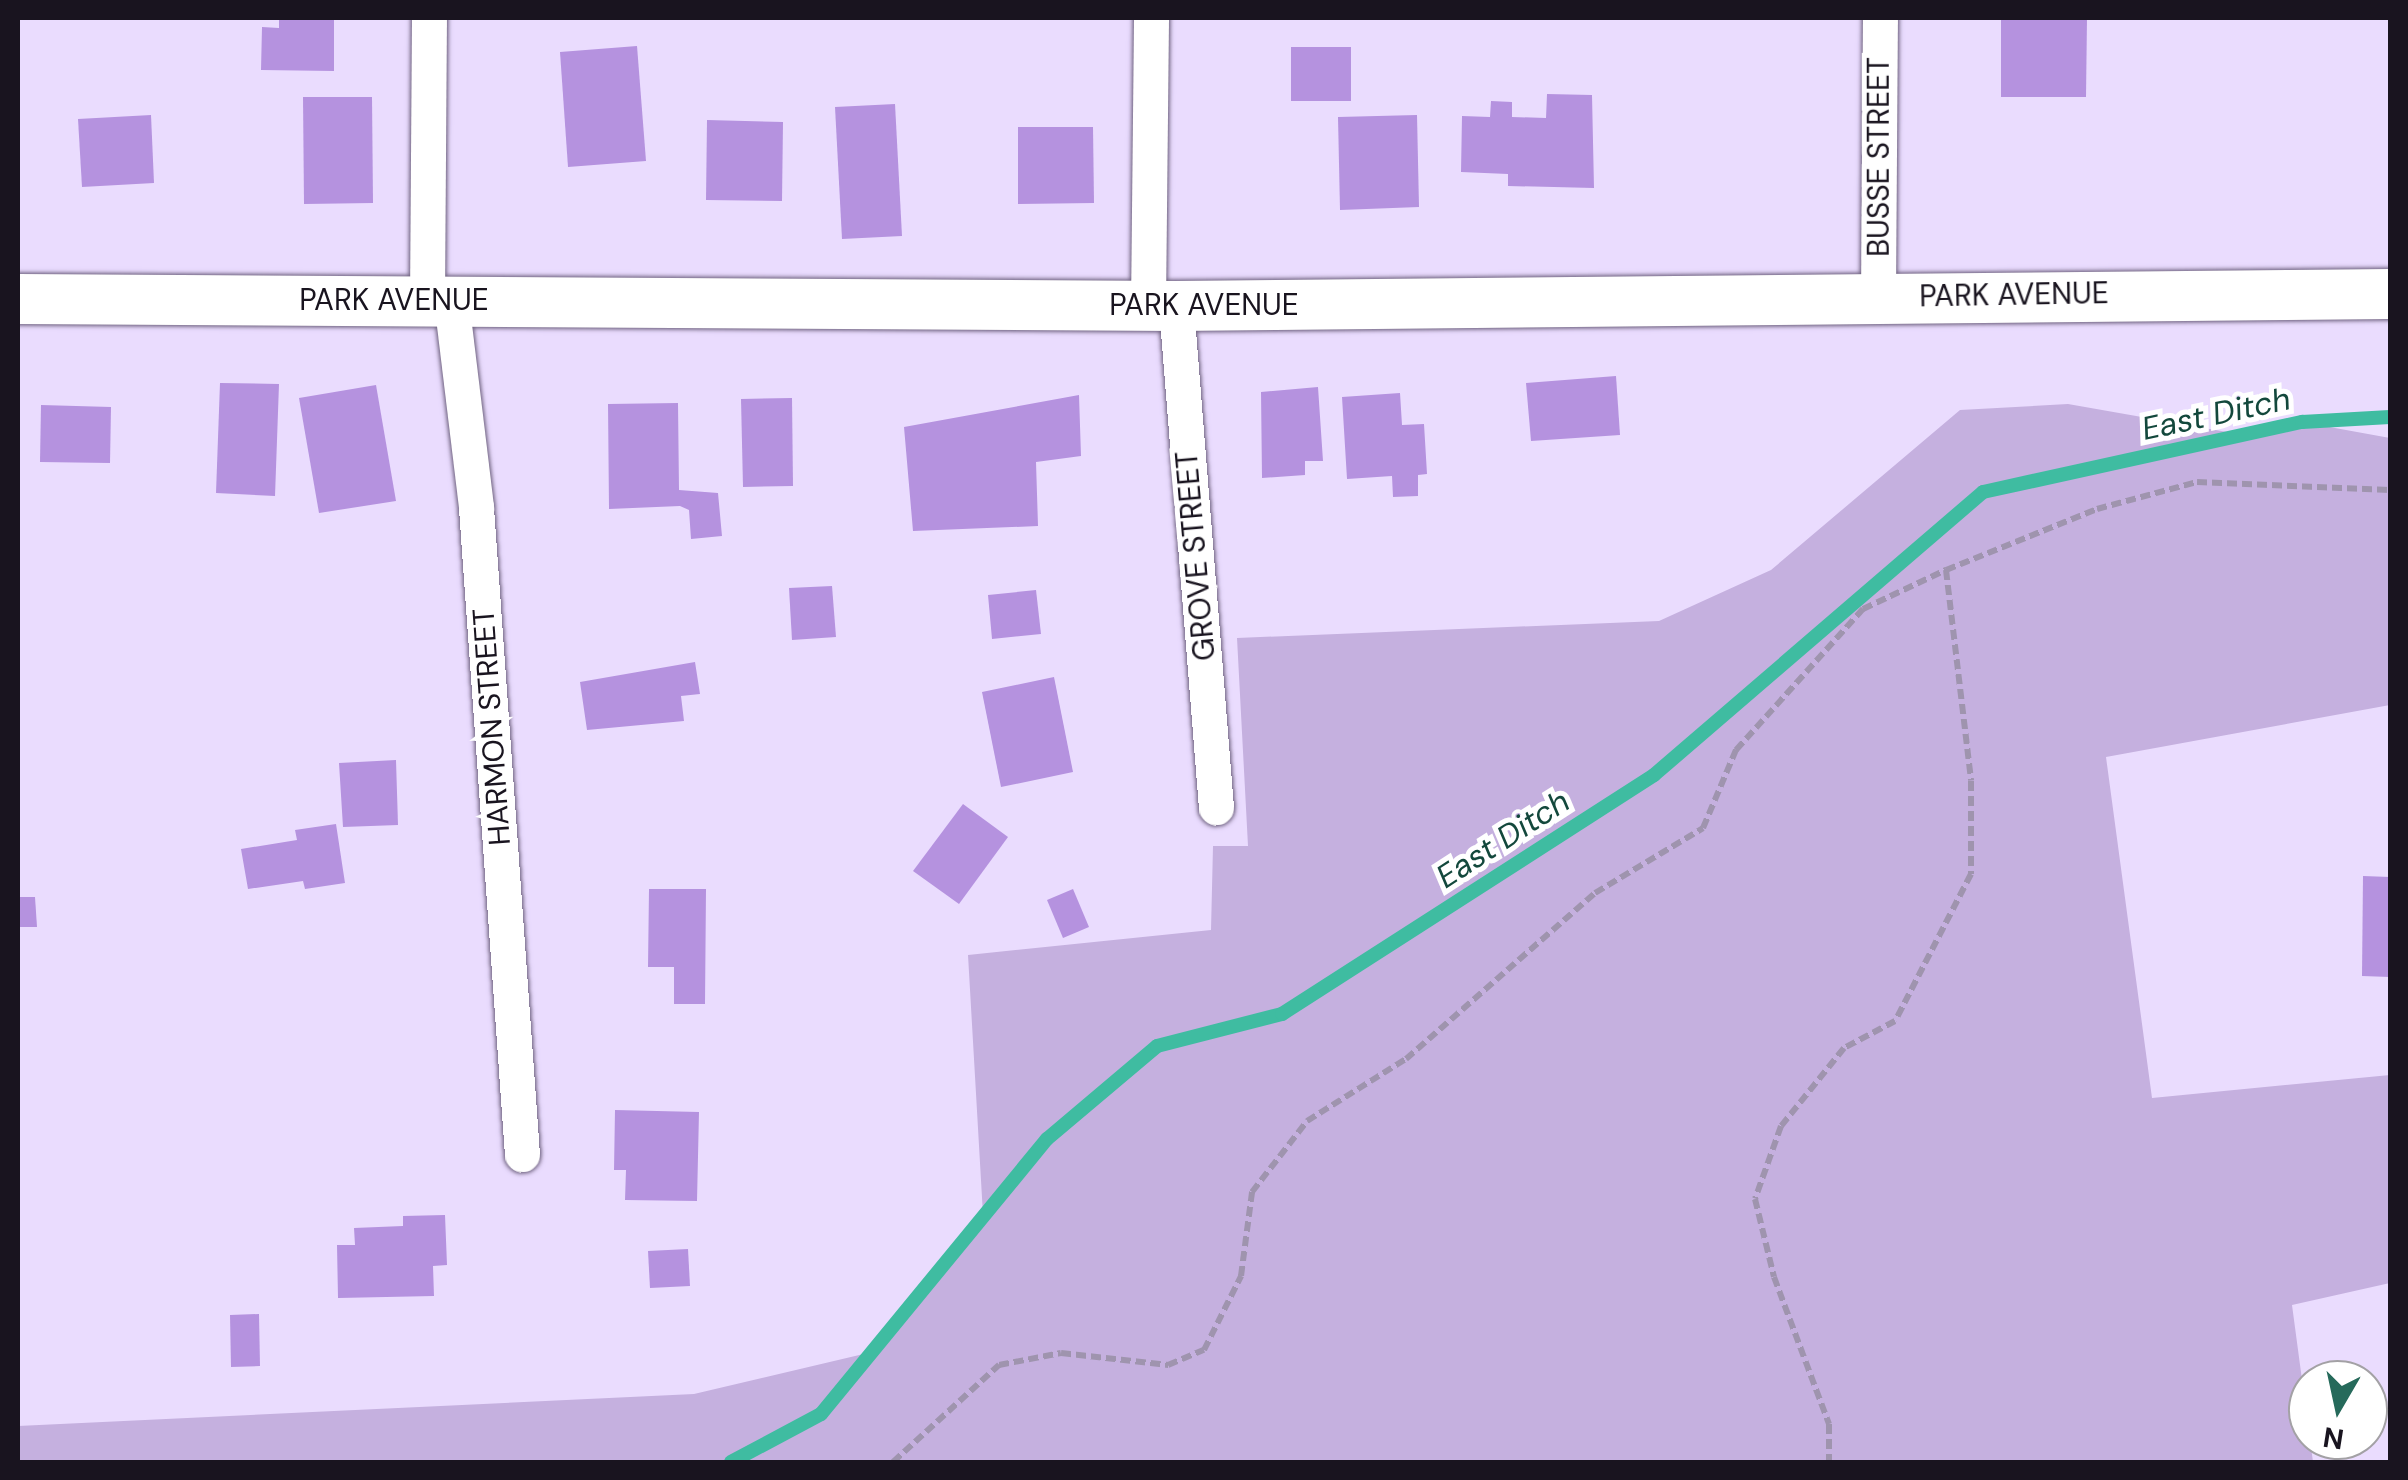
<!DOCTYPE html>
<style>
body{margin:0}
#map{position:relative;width:2408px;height:1480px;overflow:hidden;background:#eadcfe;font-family:"DM Sans",sans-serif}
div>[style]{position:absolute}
.green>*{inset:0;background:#c5b0df}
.stream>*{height:14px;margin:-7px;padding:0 7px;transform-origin:7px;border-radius:7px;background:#3fbca1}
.building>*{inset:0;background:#b592df}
.path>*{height:6px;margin-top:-3px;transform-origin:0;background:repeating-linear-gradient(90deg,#9f94ae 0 10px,transparent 0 15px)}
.roads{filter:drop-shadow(0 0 2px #706381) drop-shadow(0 0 2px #706381)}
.street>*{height:35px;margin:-17.5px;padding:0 17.5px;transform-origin:17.5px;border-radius:17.5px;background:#fff}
.secondary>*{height:50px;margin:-25px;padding:0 25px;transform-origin:25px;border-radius:25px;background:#fff}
span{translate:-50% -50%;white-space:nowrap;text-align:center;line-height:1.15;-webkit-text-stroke:10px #fff;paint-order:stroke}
.street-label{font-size:30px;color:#19141f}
.water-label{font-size:32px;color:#13483c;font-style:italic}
.frame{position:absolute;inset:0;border:20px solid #19141f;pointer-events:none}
.north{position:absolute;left:2288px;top:1360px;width:100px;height:100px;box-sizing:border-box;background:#fff;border:2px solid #a3a1a5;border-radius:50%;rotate:189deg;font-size:28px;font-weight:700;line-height:40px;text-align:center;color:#19141f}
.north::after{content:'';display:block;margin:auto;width:35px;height:45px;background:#266a5b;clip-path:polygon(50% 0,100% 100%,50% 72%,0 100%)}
</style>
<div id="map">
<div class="green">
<div style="clip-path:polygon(2068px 404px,2244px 435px,2302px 422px,2390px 438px,2390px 705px,2106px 757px,2152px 1098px,2390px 1075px,2390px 1283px,2292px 1305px,2313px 1462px,18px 1462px,18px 1426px,694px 1394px,872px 1352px,983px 1215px,968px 955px,1211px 930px,1213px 846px,1248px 846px,1237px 638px,1659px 621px,1771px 570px,1960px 410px)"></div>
</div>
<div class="stream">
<div style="left:731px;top:1462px;width:102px;rotate:-28.1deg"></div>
<div style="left:821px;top:1414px;width:356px;rotate:-50.6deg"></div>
<div style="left:1047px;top:1139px;width:144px;rotate:-40.2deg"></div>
<div style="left:1157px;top:1046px;width:129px;rotate:-14.4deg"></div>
<div style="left:1282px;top:1014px;width:442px;rotate:-32.7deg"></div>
<div style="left:1654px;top:775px;width:434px;rotate:-40.7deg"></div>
<div style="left:1983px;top:492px;width:327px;rotate:-12.4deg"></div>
<div style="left:2302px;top:422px;width:88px;rotate:-3.3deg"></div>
</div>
<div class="building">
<div style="clip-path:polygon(279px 18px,334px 18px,334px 71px,261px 70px,262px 27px,279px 28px)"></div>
<div style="clip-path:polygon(2001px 18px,2087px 18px,2086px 97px,2001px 97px)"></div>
<div style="clip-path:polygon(637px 46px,646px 161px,568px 167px,560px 52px)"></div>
<div style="clip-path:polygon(1291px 47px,1351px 47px,1351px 101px,1291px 101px)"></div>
<div style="clip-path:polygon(1547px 94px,1592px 95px,1594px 188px,1508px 186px,1508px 174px,1461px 172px,1462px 116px,1490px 117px,1491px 101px,1512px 102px,1512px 117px,1546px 118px)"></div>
<div style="clip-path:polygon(303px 97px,372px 97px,373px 203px,304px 204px)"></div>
<div style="clip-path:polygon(895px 104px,902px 236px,842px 239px,835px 107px)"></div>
<div style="clip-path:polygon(151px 115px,154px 183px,82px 187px,78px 119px)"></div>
<div style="clip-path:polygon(1417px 115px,1419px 207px,1340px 210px,1338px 117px)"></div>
<div style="clip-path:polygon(707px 120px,783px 122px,782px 201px,706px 200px)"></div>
<div style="clip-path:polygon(1018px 127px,1093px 127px,1094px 203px,1018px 204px)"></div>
<div style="clip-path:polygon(1616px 376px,1620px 435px,1531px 441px,1526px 383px)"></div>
<div style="clip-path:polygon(220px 383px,279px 384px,275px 496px,216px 493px)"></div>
<div style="clip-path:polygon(376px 385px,396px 501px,319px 513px,299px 398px)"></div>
<div style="clip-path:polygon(1318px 387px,1323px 461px,1305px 461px,1305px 475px,1262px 478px,1261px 392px)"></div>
<div style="clip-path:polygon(1400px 393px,1402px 425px,1424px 424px,1427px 474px,1418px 475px,1418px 496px,1393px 497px,1392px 476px,1347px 479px,1342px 397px)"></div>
<div style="clip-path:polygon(1079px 395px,1081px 456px,1036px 462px,1038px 526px,913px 531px,904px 427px)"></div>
<div style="clip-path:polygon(792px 398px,793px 486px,743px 487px,741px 399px)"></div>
<div style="clip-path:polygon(678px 403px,679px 490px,718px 493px,722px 536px,691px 539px,689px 510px,680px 506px,609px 509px,608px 404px)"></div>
<div style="clip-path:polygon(41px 405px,111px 407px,110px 463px,40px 462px)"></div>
<div style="clip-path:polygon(832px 586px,836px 637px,792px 640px,789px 588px)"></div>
<div style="clip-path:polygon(1036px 590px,1041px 634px,992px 639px,988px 595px)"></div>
<div style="clip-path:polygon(695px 662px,700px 694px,681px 696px,684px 721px,587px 730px,580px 682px)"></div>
<div style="clip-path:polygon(1054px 677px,1073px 772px,1001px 787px,982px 692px)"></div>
<div style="clip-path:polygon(396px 760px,398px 825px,343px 827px,339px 763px)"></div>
<div style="clip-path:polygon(963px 804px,1008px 837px,959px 904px,913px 871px)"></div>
<div style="clip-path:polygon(336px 824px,345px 883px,305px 889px,303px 881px,248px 889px,241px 849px,297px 840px,295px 830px)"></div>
<div style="clip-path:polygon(2363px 876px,2390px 877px,2390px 977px,2362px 976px)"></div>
<div style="clip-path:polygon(649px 889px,706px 889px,705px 1004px,674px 1004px,674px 967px,648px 967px)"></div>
<div style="clip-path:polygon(1073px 889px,1089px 927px,1063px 938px,1047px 900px)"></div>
<div style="clip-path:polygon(18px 897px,35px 897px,37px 927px,18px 927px)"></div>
<div style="clip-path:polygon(615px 1110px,699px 1112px,697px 1201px,625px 1200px,626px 1170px,614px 1170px)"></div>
<div style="clip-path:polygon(445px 1215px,447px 1265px,433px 1266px,434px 1296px,338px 1298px,337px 1245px,355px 1245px,354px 1228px,403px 1226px,403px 1216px)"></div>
<div style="clip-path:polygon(688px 1249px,690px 1286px,650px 1288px,648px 1251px)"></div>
<div style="clip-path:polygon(259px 1314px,260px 1366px,231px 1367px,230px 1315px)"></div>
</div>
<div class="path">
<div style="left:1946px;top:570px;width:163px;rotate:-22deg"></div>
<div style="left:2097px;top:509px;width:104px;rotate:-15.1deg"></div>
<div style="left:2197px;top:482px;width:193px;rotate:2.4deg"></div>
<div style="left:893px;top:1462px;width:144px;rotate:-42.5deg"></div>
<div style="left:999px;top:1365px;width:63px;rotate:-11deg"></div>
<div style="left:1061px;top:1353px;width:108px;rotate:6.4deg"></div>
<div style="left:1168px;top:1365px;width:39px;rotate:-23deg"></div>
<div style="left:1204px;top:1350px;width:83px;rotate:-63.4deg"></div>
<div style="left:1241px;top:1276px;width:85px;rotate:-82.5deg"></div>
<div style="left:1252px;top:1192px;width:90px;rotate:-52.2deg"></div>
<div style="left:1307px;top:1121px;width:117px;rotate:-32.1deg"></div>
<div style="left:1406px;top:1059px;width:252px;rotate:-41.3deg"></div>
<div style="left:1595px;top:893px;width:126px;rotate:-31deg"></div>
<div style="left:1703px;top:828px;width:85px;rotate:-67.1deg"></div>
<div style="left:1736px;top:750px;width:190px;rotate:-48deg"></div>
<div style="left:1863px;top:609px;width:92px;rotate:-25.2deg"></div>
<div style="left:1946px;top:570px;width:212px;rotate:83.2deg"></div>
<div style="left:1971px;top:781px;width:93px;rotate:90deg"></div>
<div style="left:1971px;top:874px;width:165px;rotate:117.3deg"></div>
<div style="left:1895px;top:1021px;width:58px;rotate:152.1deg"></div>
<div style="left:1844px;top:1048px;width:100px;rotate:128.9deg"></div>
<div style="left:1781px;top:1126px;width:77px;rotate:109.6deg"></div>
<div style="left:1755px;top:1199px;width:80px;rotate:76.3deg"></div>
<div style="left:1774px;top:1277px;width:157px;rotate:69.5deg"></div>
<div style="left:1829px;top:1424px;width:38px;rotate:90deg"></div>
</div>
<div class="roads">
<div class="street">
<div style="left:1878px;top:297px;width:279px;rotate:-89.6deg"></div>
<div style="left:427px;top:300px;width:282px;rotate:-89.6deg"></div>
<div style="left:451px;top:300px;width:209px;rotate:83.1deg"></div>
<div style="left:476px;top:508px;width:648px;rotate:85.93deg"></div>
<div style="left:1148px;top:306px;width:288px;rotate:-89.4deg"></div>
<div style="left:1176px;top:306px;width:503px;rotate:85.44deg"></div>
</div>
<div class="secondary">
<div style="left:18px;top:299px;width:1158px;rotate:0.35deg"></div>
<div style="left:1176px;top:306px;width:1214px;rotate:-0.57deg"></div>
</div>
</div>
<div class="street-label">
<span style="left:1879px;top:157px;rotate:-90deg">BUSSE STREET</span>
<span style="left:2014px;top:295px;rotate:-1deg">PARK AVENUE</span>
<span style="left:394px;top:300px">PARK AVENUE</span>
<span style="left:1204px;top:305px">PARK AVENUE</span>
<span style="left:1196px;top:556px;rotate:-95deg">GROVE STREET</span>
<span style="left:492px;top:727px;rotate:-94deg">HARMON STREET</span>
</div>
<div class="water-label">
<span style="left:2216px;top:414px;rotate:-12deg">East Ditch</span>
<span style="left:1503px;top:839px;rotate:-33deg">East Ditch</span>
</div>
<div class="frame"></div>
<div class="north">N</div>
</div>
